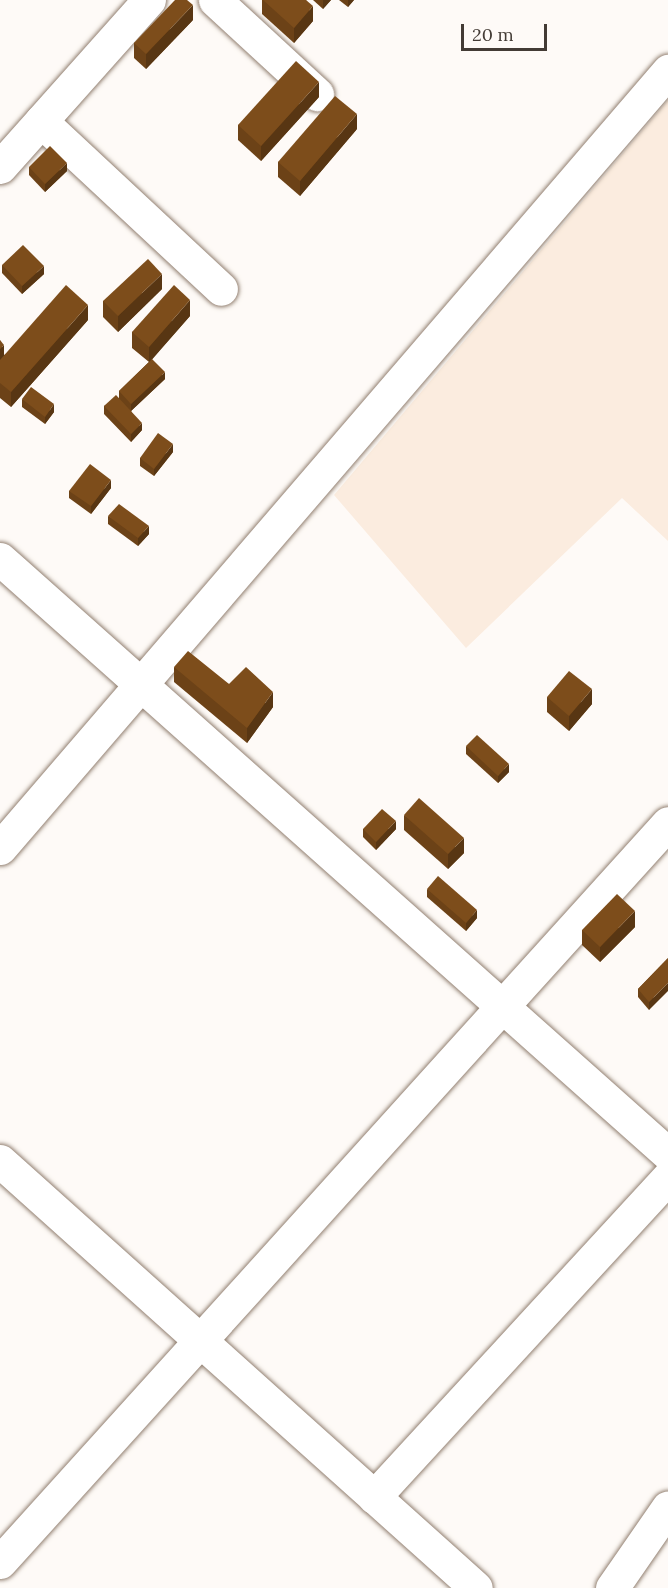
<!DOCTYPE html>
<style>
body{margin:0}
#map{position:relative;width:668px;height:1588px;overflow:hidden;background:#fefaf7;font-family:Lora,serif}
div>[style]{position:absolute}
.built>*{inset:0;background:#fbecdf}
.roads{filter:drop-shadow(0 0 2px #928071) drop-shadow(0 0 2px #928071)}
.minor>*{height:33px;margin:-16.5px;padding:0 16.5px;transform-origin:16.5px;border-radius:16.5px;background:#fff}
.wall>*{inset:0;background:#6c4217}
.shaded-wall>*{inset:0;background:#583613}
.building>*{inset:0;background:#7d4d1b}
span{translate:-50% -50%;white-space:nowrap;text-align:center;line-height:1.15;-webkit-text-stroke:6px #fefaf7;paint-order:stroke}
.scale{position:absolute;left:461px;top:24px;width:86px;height:27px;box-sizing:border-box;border:3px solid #433b35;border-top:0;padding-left:8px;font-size:18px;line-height:21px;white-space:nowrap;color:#433b35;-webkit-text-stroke:4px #fefaf7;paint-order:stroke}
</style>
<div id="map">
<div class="built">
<div style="clip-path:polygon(668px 100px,668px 541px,622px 498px,466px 648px,334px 495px)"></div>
</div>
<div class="roads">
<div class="minor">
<div style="left:215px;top:0;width:139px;rotate:42.7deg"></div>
<div style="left:41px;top:121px;width:246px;rotate:43deg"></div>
<div style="left:0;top:167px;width:224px;rotate:-48.3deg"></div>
<div style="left:0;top:559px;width:895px;rotate:41.69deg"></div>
<div style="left:0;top:848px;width:1025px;rotate:-49.31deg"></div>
<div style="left:0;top:1161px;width:639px;rotate:41.89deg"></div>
<div style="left:374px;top:1497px;width:435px;rotate:-47.4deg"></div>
<div style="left:0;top:1562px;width:996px;rotate:-47.89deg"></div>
<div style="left:612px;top:1588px;width:98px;rotate:-55.3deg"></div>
</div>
</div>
<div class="wall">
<div style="clip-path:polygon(262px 0,306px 0,313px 21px,294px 43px,262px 14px)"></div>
<div style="clip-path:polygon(313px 0,331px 0,323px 9px)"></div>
<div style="clip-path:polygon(339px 0,354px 0,348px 7px)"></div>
<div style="clip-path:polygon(193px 20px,146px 69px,134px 58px,134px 43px)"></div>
<div style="clip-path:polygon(319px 97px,261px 161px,238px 140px,238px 125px)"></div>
<div style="clip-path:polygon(357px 129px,300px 196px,278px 177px,278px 162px)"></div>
<div style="clip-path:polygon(29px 167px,67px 171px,45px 192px,29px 175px)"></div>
<div style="clip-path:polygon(2px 265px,44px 274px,22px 294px,2px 273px)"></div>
<div style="clip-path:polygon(162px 289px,118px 332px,103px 317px,103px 301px)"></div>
<div style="clip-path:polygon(190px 316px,151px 360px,165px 379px,131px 411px,142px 430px,131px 442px,104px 414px,104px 406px,119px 398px,119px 391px,149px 362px,132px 348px,132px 332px)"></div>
<div style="clip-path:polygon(88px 320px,11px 407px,0 398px,0 340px,4px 355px)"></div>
<div style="clip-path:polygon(22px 399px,54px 412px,45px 424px,22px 407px)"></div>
<div style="clip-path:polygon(173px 452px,154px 476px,140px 466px,140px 458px)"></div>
<div style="clip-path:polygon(111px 488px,91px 514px,69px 498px,69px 491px)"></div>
<div style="clip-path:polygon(108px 516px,149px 534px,138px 546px,108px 524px)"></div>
<div style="clip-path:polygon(174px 667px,229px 684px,273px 707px,247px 743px,174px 682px)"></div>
<div style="clip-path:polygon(547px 697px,592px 704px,569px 731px,547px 712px)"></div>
<div style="clip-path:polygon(466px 746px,509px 772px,498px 783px,466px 754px)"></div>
<div style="clip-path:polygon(404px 815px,464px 853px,448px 869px,404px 830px)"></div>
<div style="clip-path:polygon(363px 829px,396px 829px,376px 850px,363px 837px)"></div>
<div style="clip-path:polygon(427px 889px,477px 918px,466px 931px,427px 897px)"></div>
<div style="clip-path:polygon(635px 927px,600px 962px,582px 945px,582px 930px)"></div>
<div style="clip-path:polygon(668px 958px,649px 1010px,638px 997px,638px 989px)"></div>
</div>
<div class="shaded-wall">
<div style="clip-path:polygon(323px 0,331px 0,323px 9px)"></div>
<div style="clip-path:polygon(348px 0,354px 0,348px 7px)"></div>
<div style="clip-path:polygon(193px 5px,193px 20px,146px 69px,146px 54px)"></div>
<div style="clip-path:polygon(313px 6px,313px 21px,294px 43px,294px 28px)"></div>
<div style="clip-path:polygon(319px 82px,319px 97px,261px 161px,261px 146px)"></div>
<div style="clip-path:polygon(357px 114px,357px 129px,300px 196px,300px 181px)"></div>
<div style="clip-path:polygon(67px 163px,67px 171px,45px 192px,45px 184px)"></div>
<div style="clip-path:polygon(44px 266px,44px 274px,22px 294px,22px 286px)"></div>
<div style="clip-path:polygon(162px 274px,162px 289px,118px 332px,118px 316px)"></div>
<div style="clip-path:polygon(190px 300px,190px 316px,149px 363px,149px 347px)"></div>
<div style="clip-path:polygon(88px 305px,88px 320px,11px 407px,11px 392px)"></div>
<div style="clip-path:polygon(4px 345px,4px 360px,0 364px,0 349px)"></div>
<div style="clip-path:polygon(165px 372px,165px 379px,131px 411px,131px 404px)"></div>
<div style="clip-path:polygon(54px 404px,54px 412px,45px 424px,45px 417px)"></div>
<div style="clip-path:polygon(142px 423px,142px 430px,131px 442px,131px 434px)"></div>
<div style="clip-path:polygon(173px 444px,173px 452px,154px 476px,154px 469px)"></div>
<div style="clip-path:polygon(111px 480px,111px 488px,91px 514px,91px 506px)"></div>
<div style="clip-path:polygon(149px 526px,149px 534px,138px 546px,138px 538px)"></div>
<div style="clip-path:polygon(592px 689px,592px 704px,569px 731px,569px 716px)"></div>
<div style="clip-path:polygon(273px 692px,273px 707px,247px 743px,247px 728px)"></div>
<div style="clip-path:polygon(509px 764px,509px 772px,498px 783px,498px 776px)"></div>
<div style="clip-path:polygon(396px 821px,396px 829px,376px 850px,376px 842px)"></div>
<div style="clip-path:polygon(464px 838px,464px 853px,448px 869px,448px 854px)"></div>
<div style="clip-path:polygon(477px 910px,477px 918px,466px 931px,466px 923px)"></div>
<div style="clip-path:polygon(635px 911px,635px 927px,600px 962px,600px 947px)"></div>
<div style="clip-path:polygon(668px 983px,668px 991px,649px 1010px,649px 1002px)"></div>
</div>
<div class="building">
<div style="clip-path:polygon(175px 0,187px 0,193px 5px,146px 54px,134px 43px)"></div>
<div style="clip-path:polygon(263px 0,306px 0,313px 6px,294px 28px)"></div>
<div style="clip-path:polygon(296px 61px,319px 82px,261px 146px,238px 125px)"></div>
<div style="clip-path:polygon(335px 96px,357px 114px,300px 181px,278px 162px)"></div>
<div style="clip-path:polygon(50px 146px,67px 163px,45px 184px,29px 167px)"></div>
<div style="clip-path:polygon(23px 245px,44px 266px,22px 286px,2px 265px)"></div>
<div style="clip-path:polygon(148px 259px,162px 274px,118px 316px,103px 301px)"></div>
<div style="clip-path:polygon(66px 285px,88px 305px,11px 392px,0 383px,0 360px)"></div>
<div style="clip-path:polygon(174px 285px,190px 300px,149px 347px,132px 332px)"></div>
<div style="clip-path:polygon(0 340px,4px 345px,0 349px)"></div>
<div style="clip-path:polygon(152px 359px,165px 372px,131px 404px,119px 391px)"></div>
<div style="clip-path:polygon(31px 387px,54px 404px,45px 417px,22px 399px)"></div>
<div style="clip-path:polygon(116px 395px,142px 423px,131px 434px,104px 406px)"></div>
<div style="clip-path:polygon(158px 433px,173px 444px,154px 469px,140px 458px)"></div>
<div style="clip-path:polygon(90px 464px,111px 480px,91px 506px,69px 491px)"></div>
<div style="clip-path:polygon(119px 504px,149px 526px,138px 538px,108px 516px)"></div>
<div style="clip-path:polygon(188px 651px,229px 684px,246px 667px,273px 692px,247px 728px,174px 667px)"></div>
<div style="clip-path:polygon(569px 671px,592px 689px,569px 716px,547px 697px)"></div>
<div style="clip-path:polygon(477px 735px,509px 764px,498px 776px,466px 746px)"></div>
<div style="clip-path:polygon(419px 798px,464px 838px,448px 854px,404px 815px)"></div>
<div style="clip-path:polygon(382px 809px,396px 821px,376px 842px,363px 829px)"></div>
<div style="clip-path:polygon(438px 876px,477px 910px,466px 923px,427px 889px)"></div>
<div style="clip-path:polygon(617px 894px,635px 911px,600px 947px,582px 930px)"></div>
<div style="clip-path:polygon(668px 958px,668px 983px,649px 1002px,638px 989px)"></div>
</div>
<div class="scale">20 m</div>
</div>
